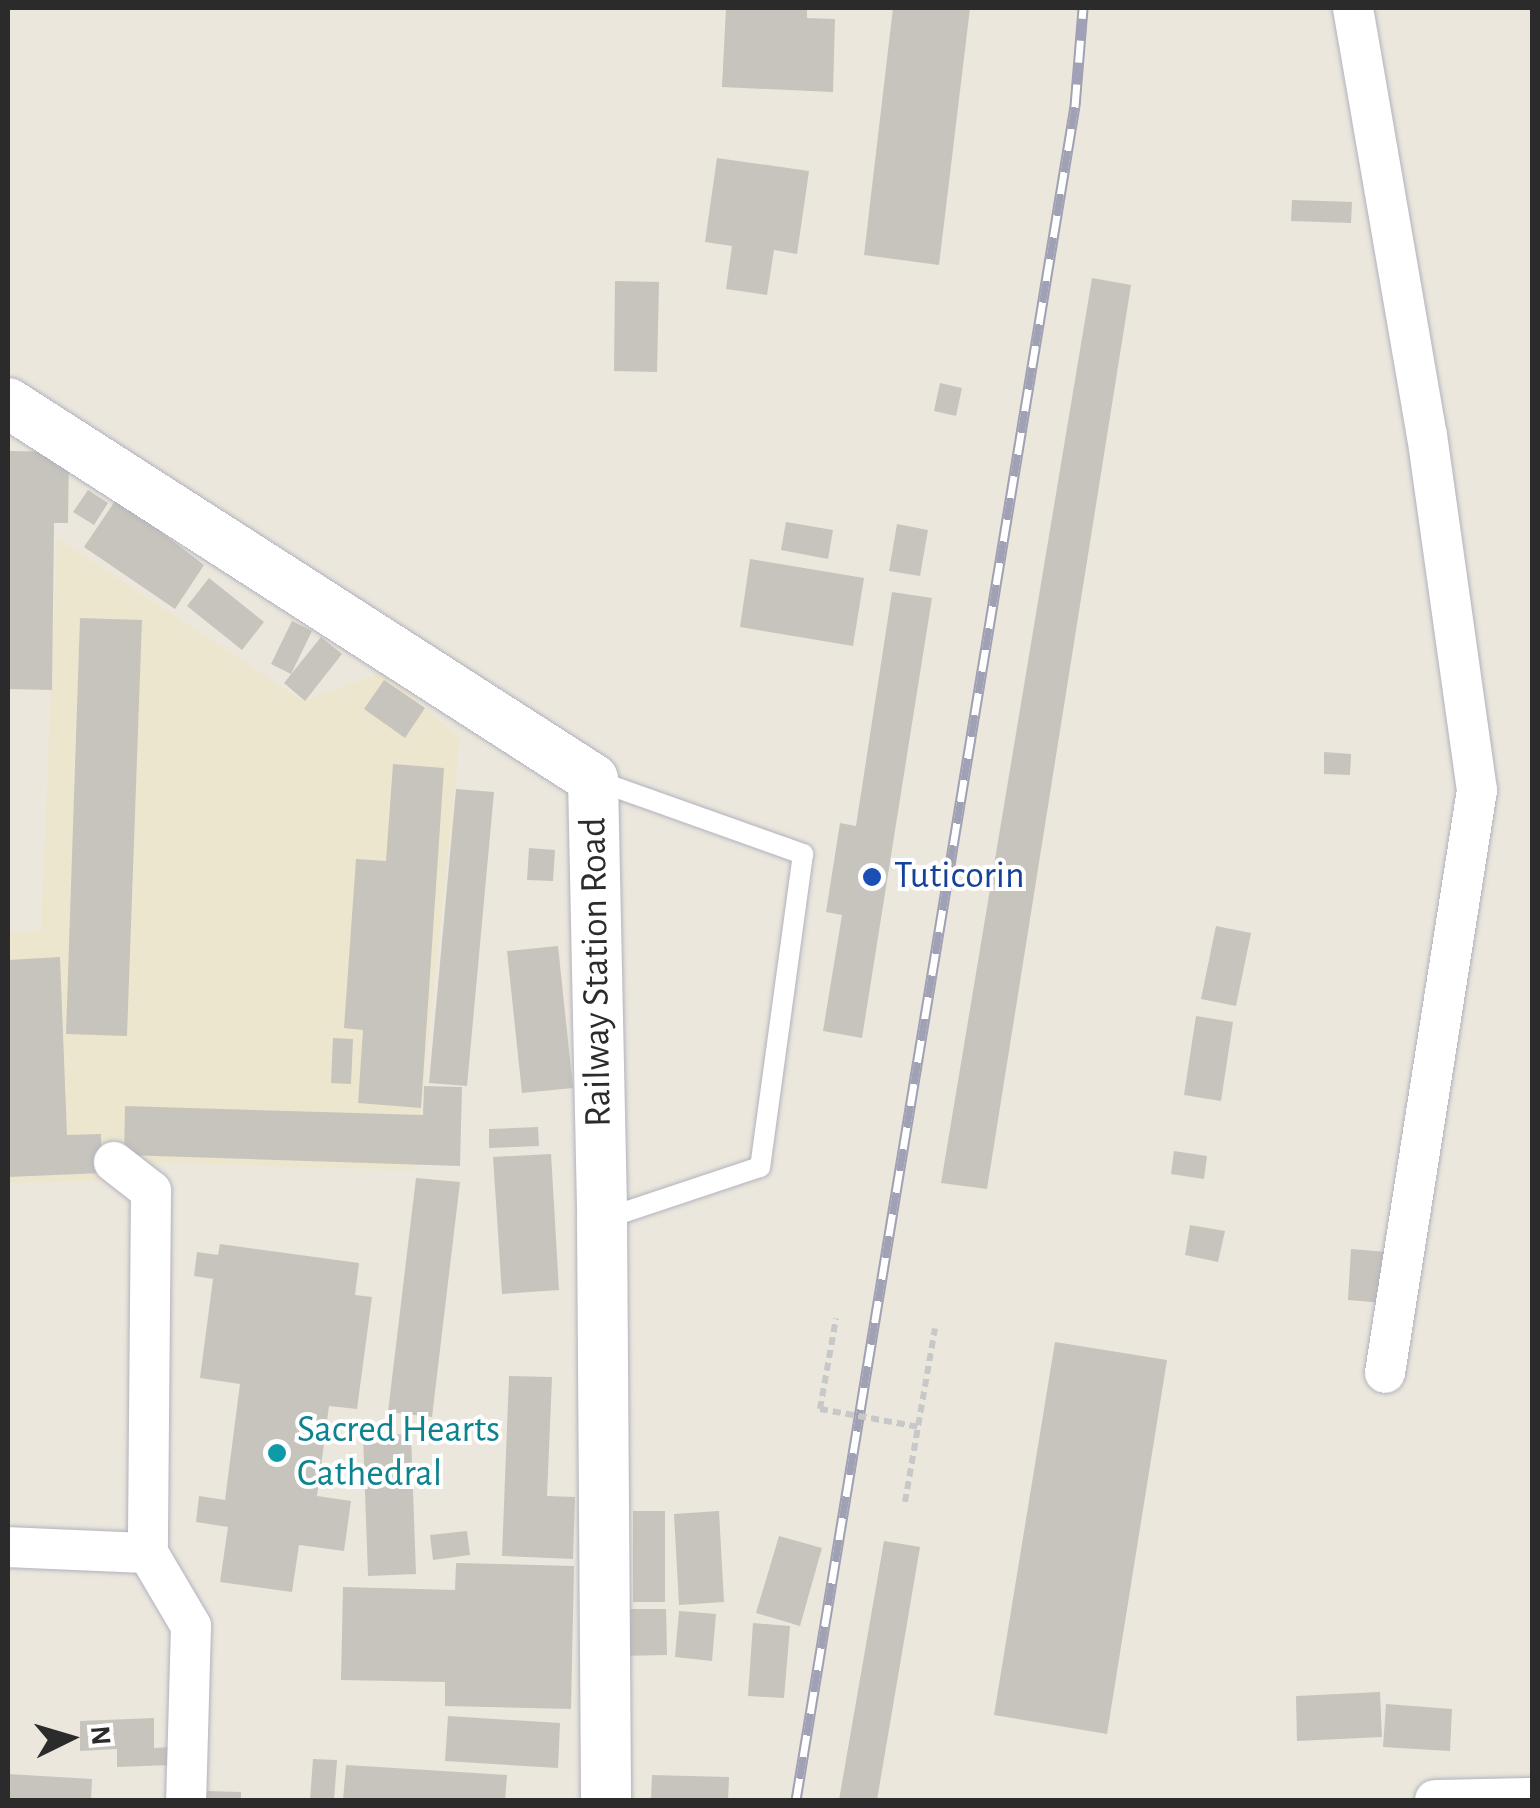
<!DOCTYPE html>
<style>
body{margin:0}
#map{position:relative;width:1540px;height:1808px;overflow:hidden;background:#ece7dd;font-family:"Alegreya Sans",sans-serif}
div>[style]{position:absolute}
.education>*{inset:0;background:#ede6ce}
.building>*{inset:0;background:#c7c4bd}
.path>*{height:6px;margin-top:-3px;transform-origin:0;background:repeating-linear-gradient(90deg,#c8c8c8 0 8px,transparent 0 13px)}
.roads{filter:drop-shadow(0 0 2px #b1b2be) drop-shadow(0 0 2px #b1b2be)}
.service>*{height:20px;margin:-10px;padding:0 10px;transform-origin:10px;border-radius:10px;background:#fff}
.minor>*{height:40px;margin:-20px;padding:0 20px;transform-origin:20px;border-radius:20px;background:#fff}
.tertiary>*{height:50px;margin:-25px;padding:0 25px;transform-origin:25px;border-radius:25px;background:#fff}
.rail>*{height:11px;margin-top:-5.5px;transform-origin:0;background:repeating-linear-gradient(90deg,#fff 0 22px,#a0a1b4 0 44px);box-sizing:border-box;border-block:2px solid #a0a1b4}
.path-bridge>*{height:6px;margin-top:-3px;transform-origin:0;background:repeating-linear-gradient(90deg,#c8c8c8 0 8px,transparent 0 13px)}
.dots>*{width:28px;height:28px;translate:-50% -50%;box-sizing:border-box;border:5px solid #fff;border-radius:50%}
span{translate:-50% -50%;white-space:nowrap;text-align:center;line-height:1.15;-webkit-text-stroke:8px #fff;paint-order:stroke}
.transit-label{font-size:38px;color:#164399}
.left{translate:0 -50%;text-align:left}
.street-label{font-size:38px;color:#2b2b2b}
.culture-label{font-size:38px;color:#0d838f}
.frame{position:absolute;inset:0;border:10px solid #2b2b2b;pointer-events:none}
.north{position:absolute;left:20px;top:1688px;width:100px;height:100px;-webkit-text-stroke:8px #fff;paint-order:stroke;rotate:85deg;font-size:28px;font-weight:700;line-height:40px;text-align:center;color:#2b2b2b}
.north::after{content:'';display:block;margin:auto;width:35px;height:45px;background:#2b2b2b;clip-path:polygon(50% 0,100% 100%,50% 72%,0 100%)}
</style>
<div id="map">
<div class="education">
<div style="clip-path:polygon(57px 538px,303px 701px,383px 672px,460px 738px,415px 1170px,114px 1162px,112px 1181px,8px 1183px,8px 932px,41px 930px)"></div>
</div>
<div class="building">
<div style="clip-path:polygon(726px 8px,807px 8px,807px 18px,835px 19px,833px 92px,722px 87px)"></div>
<div style="clip-path:polygon(893px 8px,970px 8px,939px 265px,864px 255px)"></div>
<div style="clip-path:polygon(717px 158px,809px 171px,797px 254px,774px 250px,767px 295px,726px 289px,732px 246px,705px 242px)"></div>
<div style="clip-path:polygon(1292px 200px,1352px 202px,1351px 223px,1291px 221px)"></div>
<div style="clip-path:polygon(1092px 278px,1131px 285px,987px 1189px,941px 1183px)"></div>
<div style="clip-path:polygon(615px 281px,659px 282px,657px 372px,614px 371px)"></div>
<div style="clip-path:polygon(940px 383px,962px 388px,956px 416px,934px 411px)"></div>
<div style="clip-path:polygon(8px 451px,69px 452px,68px 523px,54px 523px,52px 690px,8px 689px)"></div>
<div style="clip-path:polygon(88px 490px,108px 503px,94px 525px,73px 512px)"></div>
<div style="clip-path:polygon(117px 498px,204px 565px,175px 609px,84px 547px)"></div>
<div style="clip-path:polygon(786px 522px,833px 530px,828px 559px,781px 550px)"></div>
<div style="clip-path:polygon(897px 524px,928px 530px,920px 576px,889px 571px)"></div>
<div style="clip-path:polygon(750px 559px,864px 578px,853px 646px,740px 627px)"></div>
<div style="clip-path:polygon(209px 578px,264px 622px,242px 650px,187px 606px)"></div>
<div style="clip-path:polygon(892px 592px,932px 598px,862px 1038px,823px 1031px,842px 915px,826px 912px,840px 823px,856px 826px)"></div>
<div style="clip-path:polygon(80px 618px,142px 620px,127px 1036px,66px 1034px)"></div>
<div style="clip-path:polygon(292px 621px,312px 631px,291px 674px,271px 664px)"></div>
<div style="clip-path:polygon(321px 637px,342px 654px,305px 701px,284px 683px)"></div>
<div style="clip-path:polygon(384px 680px,425px 708px,405px 738px,364px 709px)"></div>
<div style="clip-path:polygon(1324px 752px,1351px 754px,1350px 775px,1324px 774px)"></div>
<div style="clip-path:polygon(393px 764px,444px 768px,421px 1108px,358px 1103px,363px 1030px,344px 1028px,356px 859px,386px 861px)"></div>
<div style="clip-path:polygon(456px 789px,494px 792px,467px 1086px,429px 1083px)"></div>
<div style="clip-path:polygon(529px 848px,555px 850px,553px 881px,527px 880px)"></div>
<div style="clip-path:polygon(1216px 926px,1251px 933px,1236px 1006px,1201px 999px)"></div>
<div style="clip-path:polygon(558px 946px,573px 1088px,522px 1093px,507px 951px)"></div>
<div style="clip-path:polygon(60px 957px,67px 1135px,101px 1134px,102px 1173px,8px 1177px,8px 960px)"></div>
<div style="clip-path:polygon(1196px 1016px,1233px 1022px,1221px 1101px,1184px 1095px)"></div>
<div style="clip-path:polygon(333px 1038px,353px 1039px,351px 1084px,331px 1083px)"></div>
<div style="clip-path:polygon(424px 1086px,462px 1087px,460px 1166px,124px 1155px,125px 1106px,423px 1115px)"></div>
<div style="clip-path:polygon(538px 1127px,539px 1146px,489px 1148px,489px 1129px)"></div>
<div style="clip-path:polygon(1174px 1151px,1207px 1156px,1204px 1179px,1171px 1174px)"></div>
<div style="clip-path:polygon(551px 1154px,559px 1290px,502px 1294px,493px 1157px)"></div>
<div style="clip-path:polygon(416px 1178px,460px 1182px,432px 1417px,388px 1412px)"></div>
<div style="clip-path:polygon(1190px 1225px,1225px 1231px,1218px 1262px,1185px 1255px)"></div>
<div style="clip-path:polygon(220px 1244px,359px 1263px,355px 1295px,372px 1297px,357px 1409px,329px 1406px,317px 1496px,351px 1501px,344px 1551px,299px 1545px,292px 1592px,220px 1582px,228px 1527px,196px 1522px,199px 1496px,225px 1500px,240px 1384px,200px 1378px,213px 1279px,194px 1276px,197px 1252px,218px 1255px)"></div>
<div style="clip-path:polygon(1351px 1249px,1387px 1252px,1384px 1303px,1348px 1300px)"></div>
<div style="clip-path:polygon(1055px 1342px,1167px 1360px,1107px 1734px,994px 1715px)"></div>
<div style="clip-path:polygon(509px 1376px,552px 1377px,547px 1496px,575px 1497px,573px 1559px,502px 1556px)"></div>
<div style="clip-path:polygon(411px 1434px,416px 1574px,368px 1576px,363px 1436px)"></div>
<div style="clip-path:polygon(633px 1511px,665px 1511px,665px 1602px,633px 1602px)"></div>
<div style="clip-path:polygon(719px 1511px,724px 1602px,679px 1605px,674px 1514px)"></div>
<div style="clip-path:polygon(467px 1531px,470px 1555px,433px 1560px,430px 1535px)"></div>
<div style="clip-path:polygon(779px 1536px,822px 1548px,800px 1626px,756px 1613px)"></div>
<div style="clip-path:polygon(884px 1541px,920px 1547px,877px 1800px,839px 1800px)"></div>
<div style="clip-path:polygon(456px 1563px,574px 1566px,571px 1709px,445px 1706px,445px 1682px,341px 1680px,343px 1587px,455px 1590px)"></div>
<div style="clip-path:polygon(620px 1609px,666px 1609px,667px 1655px,620px 1656px)"></div>
<div style="clip-path:polygon(679px 1611px,716px 1614px,712px 1661px,675px 1657px)"></div>
<div style="clip-path:polygon(753px 1623px,790px 1626px,784px 1698px,748px 1696px)"></div>
<div style="clip-path:polygon(1380px 1692px,1382px 1737px,1297px 1741px,1296px 1696px)"></div>
<div style="clip-path:polygon(1386px 1704px,1452px 1709px,1450px 1751px,1383px 1747px)"></div>
<div style="clip-path:polygon(448px 1716px,560px 1723px,558px 1768px,445px 1761px)"></div>
<div style="clip-path:polygon(154px 1718px,154px 1748px,171px 1747px,171px 1765px,117px 1767px,117px 1749px,80px 1751px,80px 1721px)"></div>
<div style="clip-path:polygon(313px 1759px,337px 1760px,334px 1800px,310px 1800px)"></div>
<div style="clip-path:polygon(346px 1765px,507px 1775px,505px 1800px,343px 1800px)"></div>
<div style="clip-path:polygon(8px 1774px,92px 1779px,91px 1800px,8px 1800px)"></div>
<div style="clip-path:polygon(652px 1775px,729px 1777px,728px 1800px,651px 1800px)"></div>
<div style="clip-path:polygon(206px 1791px,241px 1792px,241px 1800px,206px 1800px)"></div>
</div>
<div class="path">
<div style="left:820px;top:1409px;width:92px;rotate:-80deg"></div>
<div style="left:905px;top:1502px;width:176px;rotate:-80.2deg"></div>
</div>
<div class="roads">
<div class="service">
<div style="left:595px;top:780px;width:221px;rotate:19.6deg"></div>
<div style="left:803px;top:854px;width:316px;rotate:97.8deg"></div>
<div style="left:760px;top:1167px;width:164px;rotate:161.6deg"></div>
</div>
<div class="minor">
<div style="left:1353px;top:8px;width:433px;rotate:80.2deg"></div>
<div style="left:1427px;top:435px;width:359px;rotate:82deg"></div>
<div style="left:1477px;top:790px;width:590px;rotate:98.97deg"></div>
<div style="left:114px;top:1162px;width:47px;rotate:38.1deg"></div>
<div style="left:151px;top:1191px;width:362px;rotate:90.5deg"></div>
<div style="left:148px;top:1553px;width:85px;rotate:59.5deg"></div>
<div style="left:191px;top:1626px;width:174px;rotate:91.6deg"></div>
<div style="left:8px;top:1547px;width:140px;rotate:2.5deg"></div>
<div style="left:1435px;top:1800px;width:97px;rotate:-1.2deg"></div>
</div>
<div class="tertiary">
<div style="left:8px;top:403px;width:695px;rotate:32.73deg"></div>
<div style="left:593px;top:779px;width:441px;rotate:88.8deg"></div>
<div style="left:602px;top:1220px;width:580px;rotate:89.6deg"></div>
</div>
</div>
<div class="rail">
<div style="left:796px;top:1800px;width:1717px;rotate:-80.65deg"></div>
<div style="left:1075px;top:106px;width:98px;rotate:-85.3deg"></div>
</div>
<div class="path-bridge">
<div style="left:820px;top:1409px;width:101px;rotate:10.3deg"></div>
</div>
<div class="dots">
<div style="left:872px;top:877px;background:#1a4fb4"></div>
<div style="left:277px;top:1453px;background:#0f9aa8"></div>
</div>
<div class="transit-label">
<span class="left" style="left:894px;top:877px">Tuticorin</span>
</div>
<div class="street-label">
<span style="left:597px;top:972px;rotate:-91deg">Railway Station Road</span>
</div>
<div class="culture-label">
<span class="left" style="left:297px;top:1453px">Sacred Hearts<br>Cathedral</span>
</div>
<div class="frame"></div>
<div class="north">N</div>
</div>
